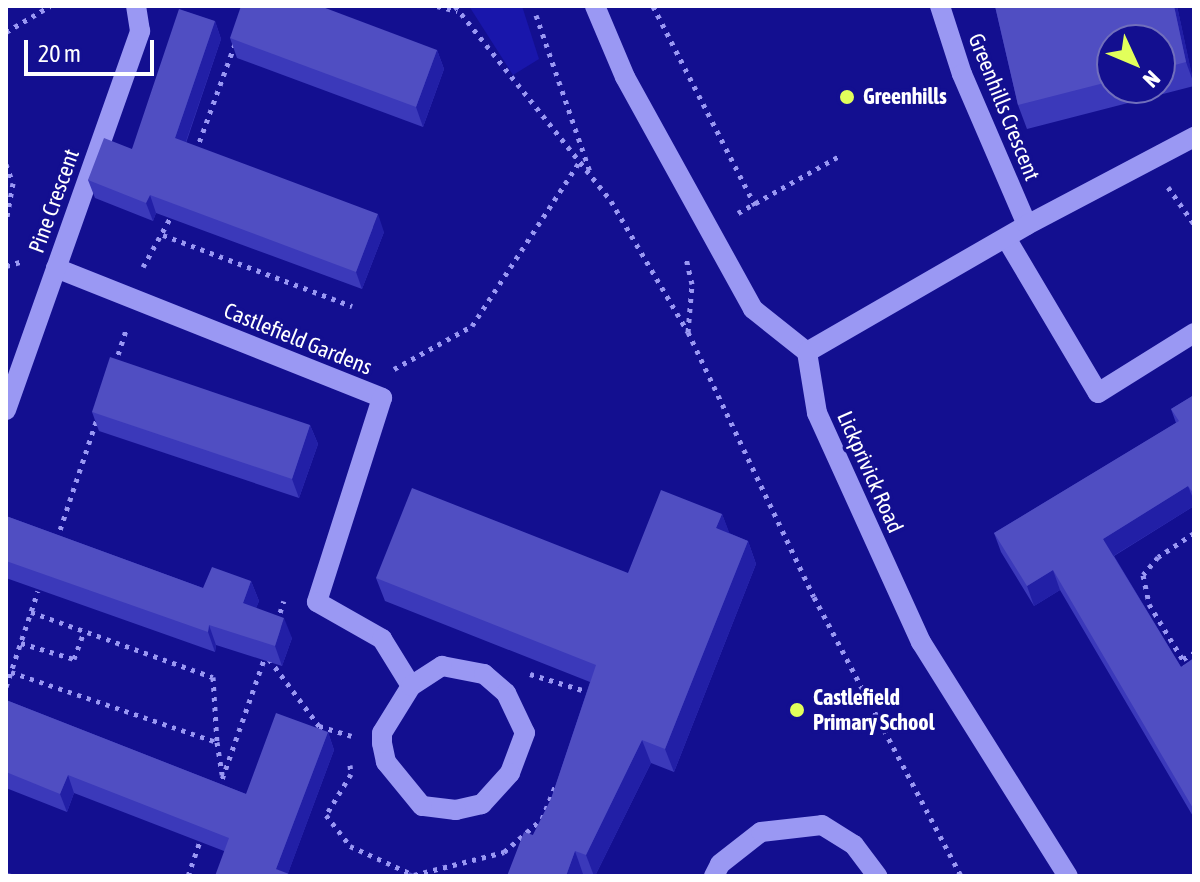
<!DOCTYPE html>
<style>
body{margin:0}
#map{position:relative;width:1200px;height:882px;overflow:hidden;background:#130f90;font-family:"Asap Condensed",sans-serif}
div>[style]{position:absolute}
.green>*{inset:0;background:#1916ab}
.path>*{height:5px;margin-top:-2.5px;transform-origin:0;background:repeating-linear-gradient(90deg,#9a98f3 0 4px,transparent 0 10px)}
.minor>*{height:20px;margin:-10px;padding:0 10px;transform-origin:10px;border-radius:10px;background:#9a98f3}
.wall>*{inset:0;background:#3b39ba}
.shaded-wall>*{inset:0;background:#221fa6}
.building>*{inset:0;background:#504ec2}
.dots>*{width:22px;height:22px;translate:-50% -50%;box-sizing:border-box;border:4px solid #130f90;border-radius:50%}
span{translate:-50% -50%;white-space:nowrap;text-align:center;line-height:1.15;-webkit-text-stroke:7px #130f90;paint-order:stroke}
.poi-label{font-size:22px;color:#fff;font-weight:700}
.left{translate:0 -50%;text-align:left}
.street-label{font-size:22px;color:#fff}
.frame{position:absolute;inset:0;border:8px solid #fff;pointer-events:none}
.north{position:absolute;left:1096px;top:24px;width:80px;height:80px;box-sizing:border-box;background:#130f90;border:2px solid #716fbc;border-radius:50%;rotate:134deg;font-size:22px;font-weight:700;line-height:32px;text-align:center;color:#fff}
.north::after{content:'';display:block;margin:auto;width:28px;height:36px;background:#e2ff5b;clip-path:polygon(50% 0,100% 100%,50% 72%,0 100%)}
.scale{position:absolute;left:24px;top:40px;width:130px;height:36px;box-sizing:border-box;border:4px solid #fff;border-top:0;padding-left:10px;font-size:24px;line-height:28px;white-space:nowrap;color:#fff;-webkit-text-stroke:6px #130f90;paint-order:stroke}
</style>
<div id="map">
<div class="green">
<div style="clip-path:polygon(469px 6px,522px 6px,539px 59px,513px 75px)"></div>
</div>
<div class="path">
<div style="left:437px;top:6px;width:21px;rotate:14deg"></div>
<div style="left:455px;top:6px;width:250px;rotate:51.3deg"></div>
<div style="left:611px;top:201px;width:152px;rotate:59.6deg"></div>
<div style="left:688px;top:332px;width:48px;rotate:-85.2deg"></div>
<div style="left:692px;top:284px;width:26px;rotate:-103deg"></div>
<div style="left:653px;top:6px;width:224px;rotate:62.9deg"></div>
<div style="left:536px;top:15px;width:169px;rotate:71deg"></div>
<div style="left:6px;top:32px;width:51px;rotate:-30.6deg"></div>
<div style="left:196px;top:151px;width:114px;rotate:-70deg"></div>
<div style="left:6px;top:164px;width:20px;rotate:70deg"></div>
<div style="left:13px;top:183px;width:39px;rotate:100deg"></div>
<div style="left:1168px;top:187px;width:45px;rotate:54.9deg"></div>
<div style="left:738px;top:213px;width:116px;rotate:-29.4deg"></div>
<div style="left:163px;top:235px;width:202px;rotate:20.6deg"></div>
<div style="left:6px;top:266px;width:19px;rotate:-16deg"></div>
<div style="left:143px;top:267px;width:62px;rotate:-60.9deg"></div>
<div style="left:688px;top:332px;width:293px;rotate:64.6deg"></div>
<div style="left:814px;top:597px;width:315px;rotate:62.2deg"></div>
<div style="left:115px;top:364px;width:38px;rotate:-72deg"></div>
<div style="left:394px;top:369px;width:89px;rotate:-28.9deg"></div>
<div style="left:472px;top:326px;width:194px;rotate:-56.8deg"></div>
<div style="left:1194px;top:533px;width:43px;rotate:146.3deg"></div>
<div style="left:1158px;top:557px;width:23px;rotate:130deg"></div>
<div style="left:1143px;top:575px;width:30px;rotate:78deg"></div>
<div style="left:1149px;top:604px;width:87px;rotate:58.7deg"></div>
<div style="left:57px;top:539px;width:126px;rotate:-71.6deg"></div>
<div style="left:31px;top:612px;width:193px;rotate:19.7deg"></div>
<div style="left:213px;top:677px;width:65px;rotate:86.5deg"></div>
<div style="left:277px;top:622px;width:22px;rotate:-72deg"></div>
<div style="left:21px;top:643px;width:55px;rotate:16.8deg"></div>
<div style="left:74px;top:659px;width:30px;rotate:-70deg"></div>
<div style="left:269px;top:659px;width:84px;rotate:53.3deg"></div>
<div style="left:319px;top:726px;width:34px;rotate:17deg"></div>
<div style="left:1183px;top:659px;width:13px;rotate:-29deg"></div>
<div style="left:11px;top:672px;width:218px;rotate:18.8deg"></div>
<div style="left:217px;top:742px;width:33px;rotate:81deg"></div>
<div style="left:530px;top:674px;width:65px;rotate:17deg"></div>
<div style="left:6px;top:687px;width:101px;rotate:-71.6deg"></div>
<div style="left:350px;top:765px;width:9px;rotate:84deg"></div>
<div style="left:351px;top:774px;width:48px;rotate:121.4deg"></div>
<div style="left:326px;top:815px;width:39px;rotate:52deg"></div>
<div style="left:350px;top:846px;width:70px;rotate:24.4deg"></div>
<div style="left:414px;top:875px;width:93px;rotate:-14.3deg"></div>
<div style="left:504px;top:852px;width:50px;rotate:-41deg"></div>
<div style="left:542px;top:819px;width:37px;rotate:-68deg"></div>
<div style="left:219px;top:788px;width:142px;rotate:-70.7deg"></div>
<div style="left:188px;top:876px;width:43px;rotate:-71.1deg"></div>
</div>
<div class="minor">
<div style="left:595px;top:6px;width:77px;rotate:67.1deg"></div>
<div style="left:625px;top:77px;width:265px;rotate:61.1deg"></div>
<div style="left:753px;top:309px;width:69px;rotate:38.5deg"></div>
<div style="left:807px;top:352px;width:62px;rotate:80.7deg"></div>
<div style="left:817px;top:413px;width:252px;rotate:65.6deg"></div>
<div style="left:921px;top:642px;width:276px;rotate:57.9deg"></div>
<div style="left:940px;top:6px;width:71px;rotate:72.1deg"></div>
<div style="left:962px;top:74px;width:164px;rotate:66.7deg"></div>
<div style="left:1006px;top:238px;width:180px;rotate:59.3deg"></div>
<div style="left:1098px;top:393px;width:113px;rotate:-32deg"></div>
<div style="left:56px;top:268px;width:351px;rotate:21.7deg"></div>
<div style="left:382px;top:398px;width:214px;rotate:107.7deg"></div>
<div style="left:317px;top:602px;width:75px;rotate:29.6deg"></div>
<div style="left:382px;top:639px;width:55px;rotate:58.3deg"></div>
<div style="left:807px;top:352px;width:254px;rotate:-30deg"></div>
<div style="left:1027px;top:225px;width:189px;rotate:-27.8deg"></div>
<div style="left:6px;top:410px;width:402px;rotate:-70.5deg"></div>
<div style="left:140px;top:31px;width:25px;rotate:-99deg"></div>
<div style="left:442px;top:666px;width:43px;rotate:10.8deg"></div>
<div style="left:484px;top:674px;width:29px;rotate:41deg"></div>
<div style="left:506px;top:693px;width:44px;rotate:64.6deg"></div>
<div style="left:525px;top:733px;width:43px;rotate:110.6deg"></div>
<div style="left:510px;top:773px;width:42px;rotate:132.1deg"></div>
<div style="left:482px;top:804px;width:27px;rotate:167deg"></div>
<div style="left:456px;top:810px;width:34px;rotate:-173deg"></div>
<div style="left:422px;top:806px;width:57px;rotate:-129.3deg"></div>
<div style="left:386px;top:762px;width:19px;rotate:-102deg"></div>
<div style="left:382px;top:743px;width:10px;rotate:-90deg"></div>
<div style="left:382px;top:733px;width:55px;rotate:-58.3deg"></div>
<div style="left:411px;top:686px;width:37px;rotate:-33deg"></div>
<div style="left:714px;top:876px;width:13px;rotate:-63deg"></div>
<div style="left:720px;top:864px;width:52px;rotate:-38deg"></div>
<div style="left:761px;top:832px;width:61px;rotate:-6.5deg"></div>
<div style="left:822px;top:825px;width:38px;rotate:32deg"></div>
<div style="left:854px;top:845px;width:39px;rotate:53deg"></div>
</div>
<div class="wall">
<div style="clip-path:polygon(evenodd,995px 6px,1177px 6px,1194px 86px,1027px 129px,1018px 105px,995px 6px,1112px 40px,1160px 40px,1160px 88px,1112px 88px,1112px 40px)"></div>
<div style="clip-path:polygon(215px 21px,221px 39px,186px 143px,384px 232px,362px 289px,156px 213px,153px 221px,95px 198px,88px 180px,132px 149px)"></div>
<div style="clip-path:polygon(230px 38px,437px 50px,444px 69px,423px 127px,237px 58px)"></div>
<div style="clip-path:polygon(1194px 395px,1194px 506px,1114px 556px,1181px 667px,1194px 658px,1194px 818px,1060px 590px,1034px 606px,1001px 552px,994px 533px,1176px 423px,1171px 409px)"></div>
<div style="clip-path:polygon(92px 412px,310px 425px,318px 444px,299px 498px,99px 431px)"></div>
<div style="clip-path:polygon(722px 514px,729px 533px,748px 541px,756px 564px,674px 772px,651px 763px,595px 876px,590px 876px,583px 874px,583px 876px,507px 876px,533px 835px,551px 799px,590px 682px,385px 601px,376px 578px,628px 573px)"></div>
<div style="clip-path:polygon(6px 516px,203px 588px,251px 581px,259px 601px,256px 608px,292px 638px,282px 666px,216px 645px,215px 652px,6px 578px)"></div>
<div style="clip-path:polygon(6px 700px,246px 794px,328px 732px,334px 750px,288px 873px,224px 851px,74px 793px,67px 812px,6px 788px)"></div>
</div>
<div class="shaded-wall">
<div style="clip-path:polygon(1174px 6px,1177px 6px,1194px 84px,1186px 62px)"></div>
<div style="clip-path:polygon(215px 21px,221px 39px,181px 156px,175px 138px)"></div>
<div style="clip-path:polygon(437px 50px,444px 69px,423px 127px,416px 107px)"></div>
<div style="clip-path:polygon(150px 195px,156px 213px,153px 221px,146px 203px)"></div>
<div style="clip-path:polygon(378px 214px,384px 232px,362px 289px,356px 272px)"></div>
<div style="clip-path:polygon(310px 425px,318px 444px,299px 498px,292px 479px)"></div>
<div style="clip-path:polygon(1188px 486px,1194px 501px,1194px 506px,1110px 558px,1103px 539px)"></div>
<div style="clip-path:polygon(722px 514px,731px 537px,716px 528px)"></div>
<div style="clip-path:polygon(748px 541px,756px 564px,674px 772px,665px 749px)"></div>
<div style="clip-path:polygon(1053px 570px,1060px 590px,1034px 606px,1027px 586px)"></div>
<div style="clip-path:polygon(251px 581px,259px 601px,250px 623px,243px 603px)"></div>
<div style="clip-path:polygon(284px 618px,292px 638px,282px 666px,275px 646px)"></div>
<div style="clip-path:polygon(209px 625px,216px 645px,215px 652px,208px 632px)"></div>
<div style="clip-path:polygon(328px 732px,334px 750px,287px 876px,276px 869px)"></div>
<div style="clip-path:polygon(642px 740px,651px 763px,595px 876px,594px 876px,586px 855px)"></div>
<div style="clip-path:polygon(68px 775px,74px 793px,67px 812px,60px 794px)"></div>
<div style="clip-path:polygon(575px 851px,583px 874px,583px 876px,566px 876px)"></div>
</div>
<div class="building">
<div style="clip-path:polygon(241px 6px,320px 6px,437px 50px,416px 107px,230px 38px)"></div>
<div style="clip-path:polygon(995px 6px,1174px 6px,1186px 62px,1160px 69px,1160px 40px,1112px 40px,1112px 81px,1018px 105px)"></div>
<div style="clip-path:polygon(179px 9px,215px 21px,175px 138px,378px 214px,356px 272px,150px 195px,146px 203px,88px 180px,104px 138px,132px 149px)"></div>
<div style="clip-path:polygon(110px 357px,310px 425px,292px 479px,92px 412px)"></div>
<div style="clip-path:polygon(1194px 395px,1194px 494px,1188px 486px,1103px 539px,1181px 667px,1194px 658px,1194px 810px,1053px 570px,1027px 586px,994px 533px,1179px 421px,1171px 409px)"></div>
<div style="clip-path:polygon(412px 488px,628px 573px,661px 490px,722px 514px,716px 528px,748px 541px,665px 749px,642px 740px,586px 855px,575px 851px,566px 876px,507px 876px,524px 832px,533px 835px,551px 799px,596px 665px,376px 578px)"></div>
<div style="clip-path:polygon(6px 516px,203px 588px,212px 567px,251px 581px,243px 603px,284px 618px,275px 646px,209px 625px,208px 632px,6px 561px)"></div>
<div style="clip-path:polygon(6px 700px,246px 794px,276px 713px,328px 732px,276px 869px,294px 876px,215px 876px,229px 838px,68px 775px,60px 794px,6px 772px)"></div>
<div style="clip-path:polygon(6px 872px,17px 876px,6px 876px)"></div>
<div style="clip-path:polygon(409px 872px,419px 876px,407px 876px)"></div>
</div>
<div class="dots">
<div style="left:847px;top:97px;background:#e2ff5b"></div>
<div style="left:797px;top:710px;background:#e2ff5b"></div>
</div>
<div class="poi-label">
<span class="left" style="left:863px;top:97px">Greenhills</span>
<span class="left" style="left:813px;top:710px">Castlefield<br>Primary School</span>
</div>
<div class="street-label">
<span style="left:1004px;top:107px;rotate:68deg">Greenhills Crescent</span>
<span style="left:54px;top:201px;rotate:-70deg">Pine Crescent</span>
<span style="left:298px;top:339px;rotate:22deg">Castlefield Gardens</span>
<span style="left:870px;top:472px;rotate:66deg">Lickprivick Road</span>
</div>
<div class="frame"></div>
<div class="north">N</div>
<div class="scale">20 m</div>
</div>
